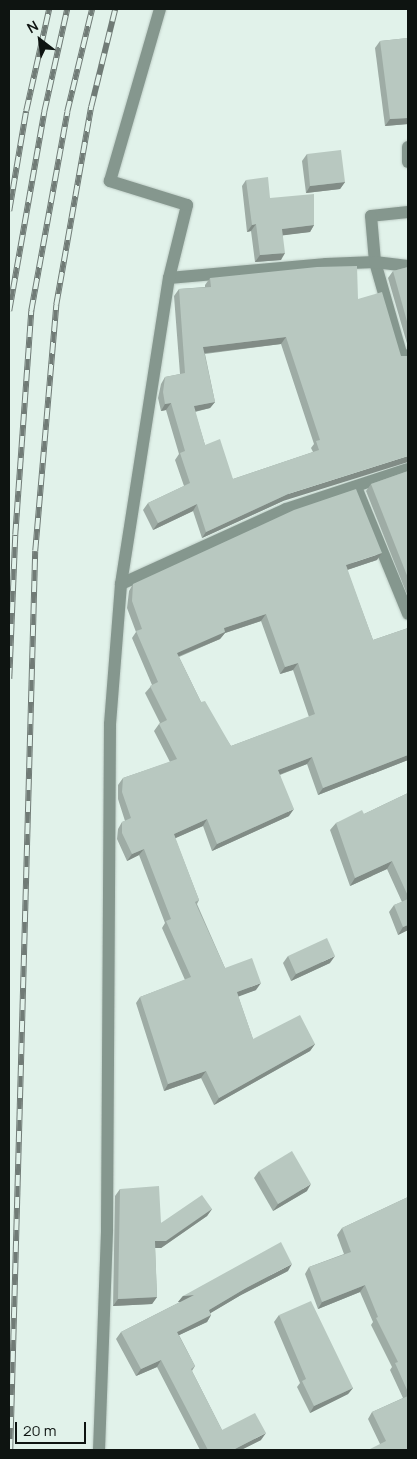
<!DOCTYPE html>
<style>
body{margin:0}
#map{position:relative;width:417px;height:1459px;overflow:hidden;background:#e1f2ea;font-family:Manrope,sans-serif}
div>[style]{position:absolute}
.roads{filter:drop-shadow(0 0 1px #bfcec7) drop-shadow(0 0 1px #bfcec7)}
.minor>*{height:12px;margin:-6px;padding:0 6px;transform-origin:6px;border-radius:6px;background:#85978e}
.rail>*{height:5.5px;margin-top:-2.75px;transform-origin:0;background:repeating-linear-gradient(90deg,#e1f2ea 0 11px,#707b76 0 22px);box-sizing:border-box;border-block:1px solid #707b76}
.wall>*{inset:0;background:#9eaca5}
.shaded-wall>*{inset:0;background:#818c86}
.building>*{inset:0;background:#b8c8c0}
span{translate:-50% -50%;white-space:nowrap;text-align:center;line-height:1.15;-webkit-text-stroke:4px #e1f2ea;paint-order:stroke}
.frame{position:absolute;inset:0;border:10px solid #0e1411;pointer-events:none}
.north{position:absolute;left:15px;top:15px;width:50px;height:50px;-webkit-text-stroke:4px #e1f2ea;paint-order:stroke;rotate:330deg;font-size:14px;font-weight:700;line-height:20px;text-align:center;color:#0e1411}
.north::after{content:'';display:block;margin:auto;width:18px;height:22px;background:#0e1411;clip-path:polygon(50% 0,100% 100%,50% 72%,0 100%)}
.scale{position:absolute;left:15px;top:1422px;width:71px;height:22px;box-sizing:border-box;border:2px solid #0e1411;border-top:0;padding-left:6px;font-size:15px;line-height:18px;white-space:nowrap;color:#0e1411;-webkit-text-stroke:4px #e1f2ea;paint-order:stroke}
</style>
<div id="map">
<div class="roads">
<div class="minor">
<div style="left:408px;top:147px;width:15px;rotate:90deg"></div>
<div style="left:408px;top:212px;width:37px;rotate:174deg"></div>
<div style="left:371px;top:216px;width:46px;rotate:85deg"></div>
<div style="left:375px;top:262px;width:99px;rotate:74.1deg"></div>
<div style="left:402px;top:357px;width:6px;rotate:-18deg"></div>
<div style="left:169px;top:278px;width:158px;rotate:-5.1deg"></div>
<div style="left:326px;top:264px;width:49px;rotate:-2.3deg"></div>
<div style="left:375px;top:262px;width:33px;rotate:7deg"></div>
<div style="left:356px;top:487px;width:137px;rotate:67.7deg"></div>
<div style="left:121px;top:584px;width:181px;rotate:-24.4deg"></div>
<div style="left:286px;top:509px;width:128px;rotate:-18.2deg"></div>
<div style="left:99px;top:1450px;width:220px;rotate:-87.9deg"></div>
<div style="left:107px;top:1230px;width:506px;rotate:-89.66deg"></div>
<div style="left:110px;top:724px;width:140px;rotate:-85.5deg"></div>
<div style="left:121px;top:584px;width:310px;rotate:-81.1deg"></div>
<div style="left:169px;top:278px;width:75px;rotate:-76.1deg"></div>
<div style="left:187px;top:205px;width:81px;rotate:-162.7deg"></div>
<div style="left:110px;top:181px;width:179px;rotate:-73.8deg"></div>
</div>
</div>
<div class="rail">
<div style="left:9px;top:211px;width:101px;rotate:-80.4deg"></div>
<div style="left:26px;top:111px;width:105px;rotate:-77.3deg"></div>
<div style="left:9px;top:311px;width:202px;rotate:-80deg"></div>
<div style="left:44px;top:112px;width:106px;rotate:-77.4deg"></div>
<div style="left:9px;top:679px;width:144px;rotate:-87.6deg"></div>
<div style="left:15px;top:535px;width:225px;rotate:-85.9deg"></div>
<div style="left:31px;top:311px;width:202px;rotate:-79.7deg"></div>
<div style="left:67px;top:112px;width:106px;rotate:-76.4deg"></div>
<div style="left:10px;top:1450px;width:899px;rotate:-88.41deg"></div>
<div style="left:35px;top:551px;width:247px;rotate:-85.1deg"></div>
<div style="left:56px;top:305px;width:201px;rotate:-80deg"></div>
<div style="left:91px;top:107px;width:101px;rotate:-76.2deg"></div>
</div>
<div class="wall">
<div style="clip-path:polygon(408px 38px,408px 124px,385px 126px,375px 48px,380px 41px)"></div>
<div style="clip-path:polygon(307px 154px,345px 182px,340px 189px,306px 193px,302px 161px)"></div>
<div style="clip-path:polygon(246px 180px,270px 198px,314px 225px,310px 232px,283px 235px,281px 260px,255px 262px,251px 231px,247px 232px,242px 186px)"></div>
<div style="clip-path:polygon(408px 267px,408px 347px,388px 278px,393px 271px)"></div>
<div style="clip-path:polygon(evenodd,210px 278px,358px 299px,401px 356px,283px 501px,202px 538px,193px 511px,153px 530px,143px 510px,148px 503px,184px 486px,175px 460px,179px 454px,166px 410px,161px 411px,158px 398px,161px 384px,165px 377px,180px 374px,174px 296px,179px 289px,205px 287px,205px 285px,210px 278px,281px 344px,314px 444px,311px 448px,313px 452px,233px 479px,205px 445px,195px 412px,210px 408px,215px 402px,205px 354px,281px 344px)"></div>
<div style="clip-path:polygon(408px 471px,408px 597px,366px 491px,371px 484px)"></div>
<div style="clip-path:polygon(evenodd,377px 560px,347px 570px,373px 640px,408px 628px,408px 760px,318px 795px,307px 764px,280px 775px,289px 816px,212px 851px,203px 826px,175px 838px,199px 900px,197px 904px,225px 968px,256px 990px,238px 996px,253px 1039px,315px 1044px,310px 1051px,214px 1105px,201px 1078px,164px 1091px,136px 1003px,140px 997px,185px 980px,162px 928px,165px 923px,139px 855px,127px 861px,117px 839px,118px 829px,122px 822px,125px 821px,118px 799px,118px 785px,123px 778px,170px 762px,154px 731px,159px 724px,160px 723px,145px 693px,152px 685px,132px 638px,136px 632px,127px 608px,129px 591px,133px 584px,377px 560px,261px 621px,280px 674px,293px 670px,309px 717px,231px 746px,201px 702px,179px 657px,220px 639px,225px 633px,261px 621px)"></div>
<div style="clip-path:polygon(408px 793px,408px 930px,398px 935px,389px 912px,394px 905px,402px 902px,387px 869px,350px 886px,330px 830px,336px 823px,364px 814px)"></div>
<div style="clip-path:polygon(288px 956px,330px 963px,291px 981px,283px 963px)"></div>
<div style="clip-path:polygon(259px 1171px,307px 1191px,273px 1211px,254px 1178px)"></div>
<div style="clip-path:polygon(120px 1189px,161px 1223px,212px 1209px,207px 1216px,161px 1248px,155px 1248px,157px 1297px,152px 1304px,113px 1306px,115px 1196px)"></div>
<div style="clip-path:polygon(408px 1197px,408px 1450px,380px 1444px,368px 1419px,372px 1412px,403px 1398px,390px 1370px,392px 1367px,371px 1325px,373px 1322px,360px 1292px,318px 1309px,305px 1274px,309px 1267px,344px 1254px,337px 1235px,342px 1228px)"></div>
<div style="clip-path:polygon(288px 1271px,241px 1295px,210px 1313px,211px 1315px,207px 1322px,179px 1335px,195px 1366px,192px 1371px,222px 1430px,261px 1440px,241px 1450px,200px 1450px,157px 1367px,136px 1376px,116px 1339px,121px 1332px,180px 1302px,178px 1302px,183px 1296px)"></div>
<div style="clip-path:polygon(279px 1315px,353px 1388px,348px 1394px,310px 1413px,297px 1387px,300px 1383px,274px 1322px)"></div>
</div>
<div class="shaded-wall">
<div style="clip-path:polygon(408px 118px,408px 124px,385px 126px,390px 119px)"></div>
<div style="clip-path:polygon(345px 182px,340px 189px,306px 193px,310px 186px)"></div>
<div style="clip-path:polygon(256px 224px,251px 231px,247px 232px,252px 225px)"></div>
<div style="clip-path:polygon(314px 225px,310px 232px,278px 236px,282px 229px)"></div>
<div style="clip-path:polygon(285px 253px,281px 260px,255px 262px,260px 255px)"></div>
<div style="clip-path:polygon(286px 337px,281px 344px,198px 354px,203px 347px)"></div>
<div style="clip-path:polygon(215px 402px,210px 408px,189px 413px,194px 406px)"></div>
<div style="clip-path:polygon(171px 403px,166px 410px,161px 411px,165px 404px)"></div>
<div style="clip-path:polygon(408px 456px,408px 462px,283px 501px,202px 538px,206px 532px,288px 494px)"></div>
<div style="clip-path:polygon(197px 504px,193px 511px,153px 530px,158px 523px)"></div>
<div style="clip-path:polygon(382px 553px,377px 560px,341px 572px,346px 565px)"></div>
<div style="clip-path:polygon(266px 614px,261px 621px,225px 633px,220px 639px,172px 659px,177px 653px,224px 628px)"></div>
<div style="clip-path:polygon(298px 663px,293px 670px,280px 674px,285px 667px)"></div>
<div style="clip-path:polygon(408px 755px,408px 760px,318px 795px,323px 788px)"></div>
<div style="clip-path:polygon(312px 757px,307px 764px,273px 777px,278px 770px)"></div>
<div style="clip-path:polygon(294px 809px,289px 816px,212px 851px,217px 844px)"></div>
<div style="clip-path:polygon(207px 819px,203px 826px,169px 841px,174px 834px)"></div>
<div style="clip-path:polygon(144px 849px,139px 855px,127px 861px,132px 854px)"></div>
<div style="clip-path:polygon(392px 861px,387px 869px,350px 886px,355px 878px)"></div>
<div style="clip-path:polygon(408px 925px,408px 930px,398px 935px,403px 927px)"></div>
<div style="clip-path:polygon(335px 956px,330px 963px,291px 981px,296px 974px)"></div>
<div style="clip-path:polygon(261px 983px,256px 990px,232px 999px,237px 992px)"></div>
<div style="clip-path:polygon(315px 1044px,310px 1051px,214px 1105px,219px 1098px)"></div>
<div style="clip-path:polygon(206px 1071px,201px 1078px,164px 1091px,168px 1084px)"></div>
<div style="clip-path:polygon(311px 1184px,307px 1191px,273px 1211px,278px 1204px)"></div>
<div style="clip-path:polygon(212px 1209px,207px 1216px,161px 1248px,150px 1248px,155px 1241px)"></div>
<div style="clip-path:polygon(292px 1264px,288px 1271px,241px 1295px,204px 1317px,209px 1310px,246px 1288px)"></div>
<div style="clip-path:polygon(365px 1285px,360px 1292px,318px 1309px,322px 1302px)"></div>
<div style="clip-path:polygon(194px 1295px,190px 1302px,178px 1302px,183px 1296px)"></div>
<div style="clip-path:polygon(157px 1297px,152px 1304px,113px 1306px,118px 1299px)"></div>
<div style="clip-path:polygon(211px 1315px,207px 1322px,173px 1338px,177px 1332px)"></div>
<div style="clip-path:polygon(161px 1360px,157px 1367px,136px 1376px,141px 1369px)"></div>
<div style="clip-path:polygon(353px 1388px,348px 1394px,310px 1413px,314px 1406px)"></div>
<div style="clip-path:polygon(266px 1433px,261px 1440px,241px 1450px,233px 1450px)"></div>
</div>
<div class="building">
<div style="clip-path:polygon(408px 38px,408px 118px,390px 119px,380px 41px)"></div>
<div style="clip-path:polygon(341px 150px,345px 182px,310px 186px,307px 154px)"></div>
<div style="clip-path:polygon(268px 177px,270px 198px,314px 194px,314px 225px,282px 229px,285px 253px,260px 255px,256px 224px,252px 225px,246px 180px)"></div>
<div style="clip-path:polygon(evenodd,357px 266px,358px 299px,382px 292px,401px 356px,408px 356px,408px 456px,288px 494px,206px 532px,197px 504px,158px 523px,148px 503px,190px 483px,180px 453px,185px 451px,171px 403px,165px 404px,163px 392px,165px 377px,185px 373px,179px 289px,211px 287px,210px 278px,317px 267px,357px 266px,286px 337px,320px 440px,316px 441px,319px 450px,233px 479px,220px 439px,205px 445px,194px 406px,215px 402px,203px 347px,286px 337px)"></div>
<div style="clip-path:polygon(408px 267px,408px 325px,393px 271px)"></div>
<div style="clip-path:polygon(408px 471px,408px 578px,371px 484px)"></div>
<div style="clip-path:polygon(evenodd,356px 489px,382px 553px,346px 565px,373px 640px,408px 628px,408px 755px,323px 788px,312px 757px,278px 770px,294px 809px,217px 844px,207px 819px,174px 834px,199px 900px,195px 902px,225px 968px,252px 958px,261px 983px,237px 992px,253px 1039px,300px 1015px,315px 1044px,219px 1098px,206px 1071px,168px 1084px,140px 997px,191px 977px,166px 921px,171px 919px,144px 849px,132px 854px,122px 833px,122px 822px,131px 818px,122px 792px,123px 778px,177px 759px,159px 724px,167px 720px,150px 686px,158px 682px,136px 631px,142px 629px,132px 601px,133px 584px,294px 510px,356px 489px,266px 614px,285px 667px,298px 663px,315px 714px,231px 746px,205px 701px,201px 702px,177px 653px,225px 632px,224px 628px,266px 614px)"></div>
<div style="clip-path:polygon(408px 793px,408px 896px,392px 861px,355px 878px,336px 823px,362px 810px,364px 814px)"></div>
<div style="clip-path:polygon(408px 899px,408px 925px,403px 927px,394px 905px)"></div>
<div style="clip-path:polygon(327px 938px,335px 956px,296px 974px,288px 956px)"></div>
<div style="clip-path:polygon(292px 1151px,311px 1184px,278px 1204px,259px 1171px)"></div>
<div style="clip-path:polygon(159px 1186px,161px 1223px,202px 1195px,212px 1209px,166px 1241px,155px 1241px,157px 1297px,118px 1299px,120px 1189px)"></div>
<div style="clip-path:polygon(408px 1197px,408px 1392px,395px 1363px,398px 1362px,376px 1318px,378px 1317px,365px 1285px,322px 1302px,309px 1267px,351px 1252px,342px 1228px)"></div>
<div style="clip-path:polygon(281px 1242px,292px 1264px,246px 1288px,209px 1310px,211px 1315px,177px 1332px,195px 1366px,191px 1369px,222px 1430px,255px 1413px,266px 1433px,233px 1450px,208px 1450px,161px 1360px,141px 1369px,121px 1332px,194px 1295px,183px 1296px)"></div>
<div style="clip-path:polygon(311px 1301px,353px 1388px,314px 1406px,302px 1381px,306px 1379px,279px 1315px)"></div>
<div style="clip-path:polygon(408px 1396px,408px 1450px,368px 1450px,386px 1441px,372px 1412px)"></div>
</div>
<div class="frame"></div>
<div class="north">N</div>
<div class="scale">20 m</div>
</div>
